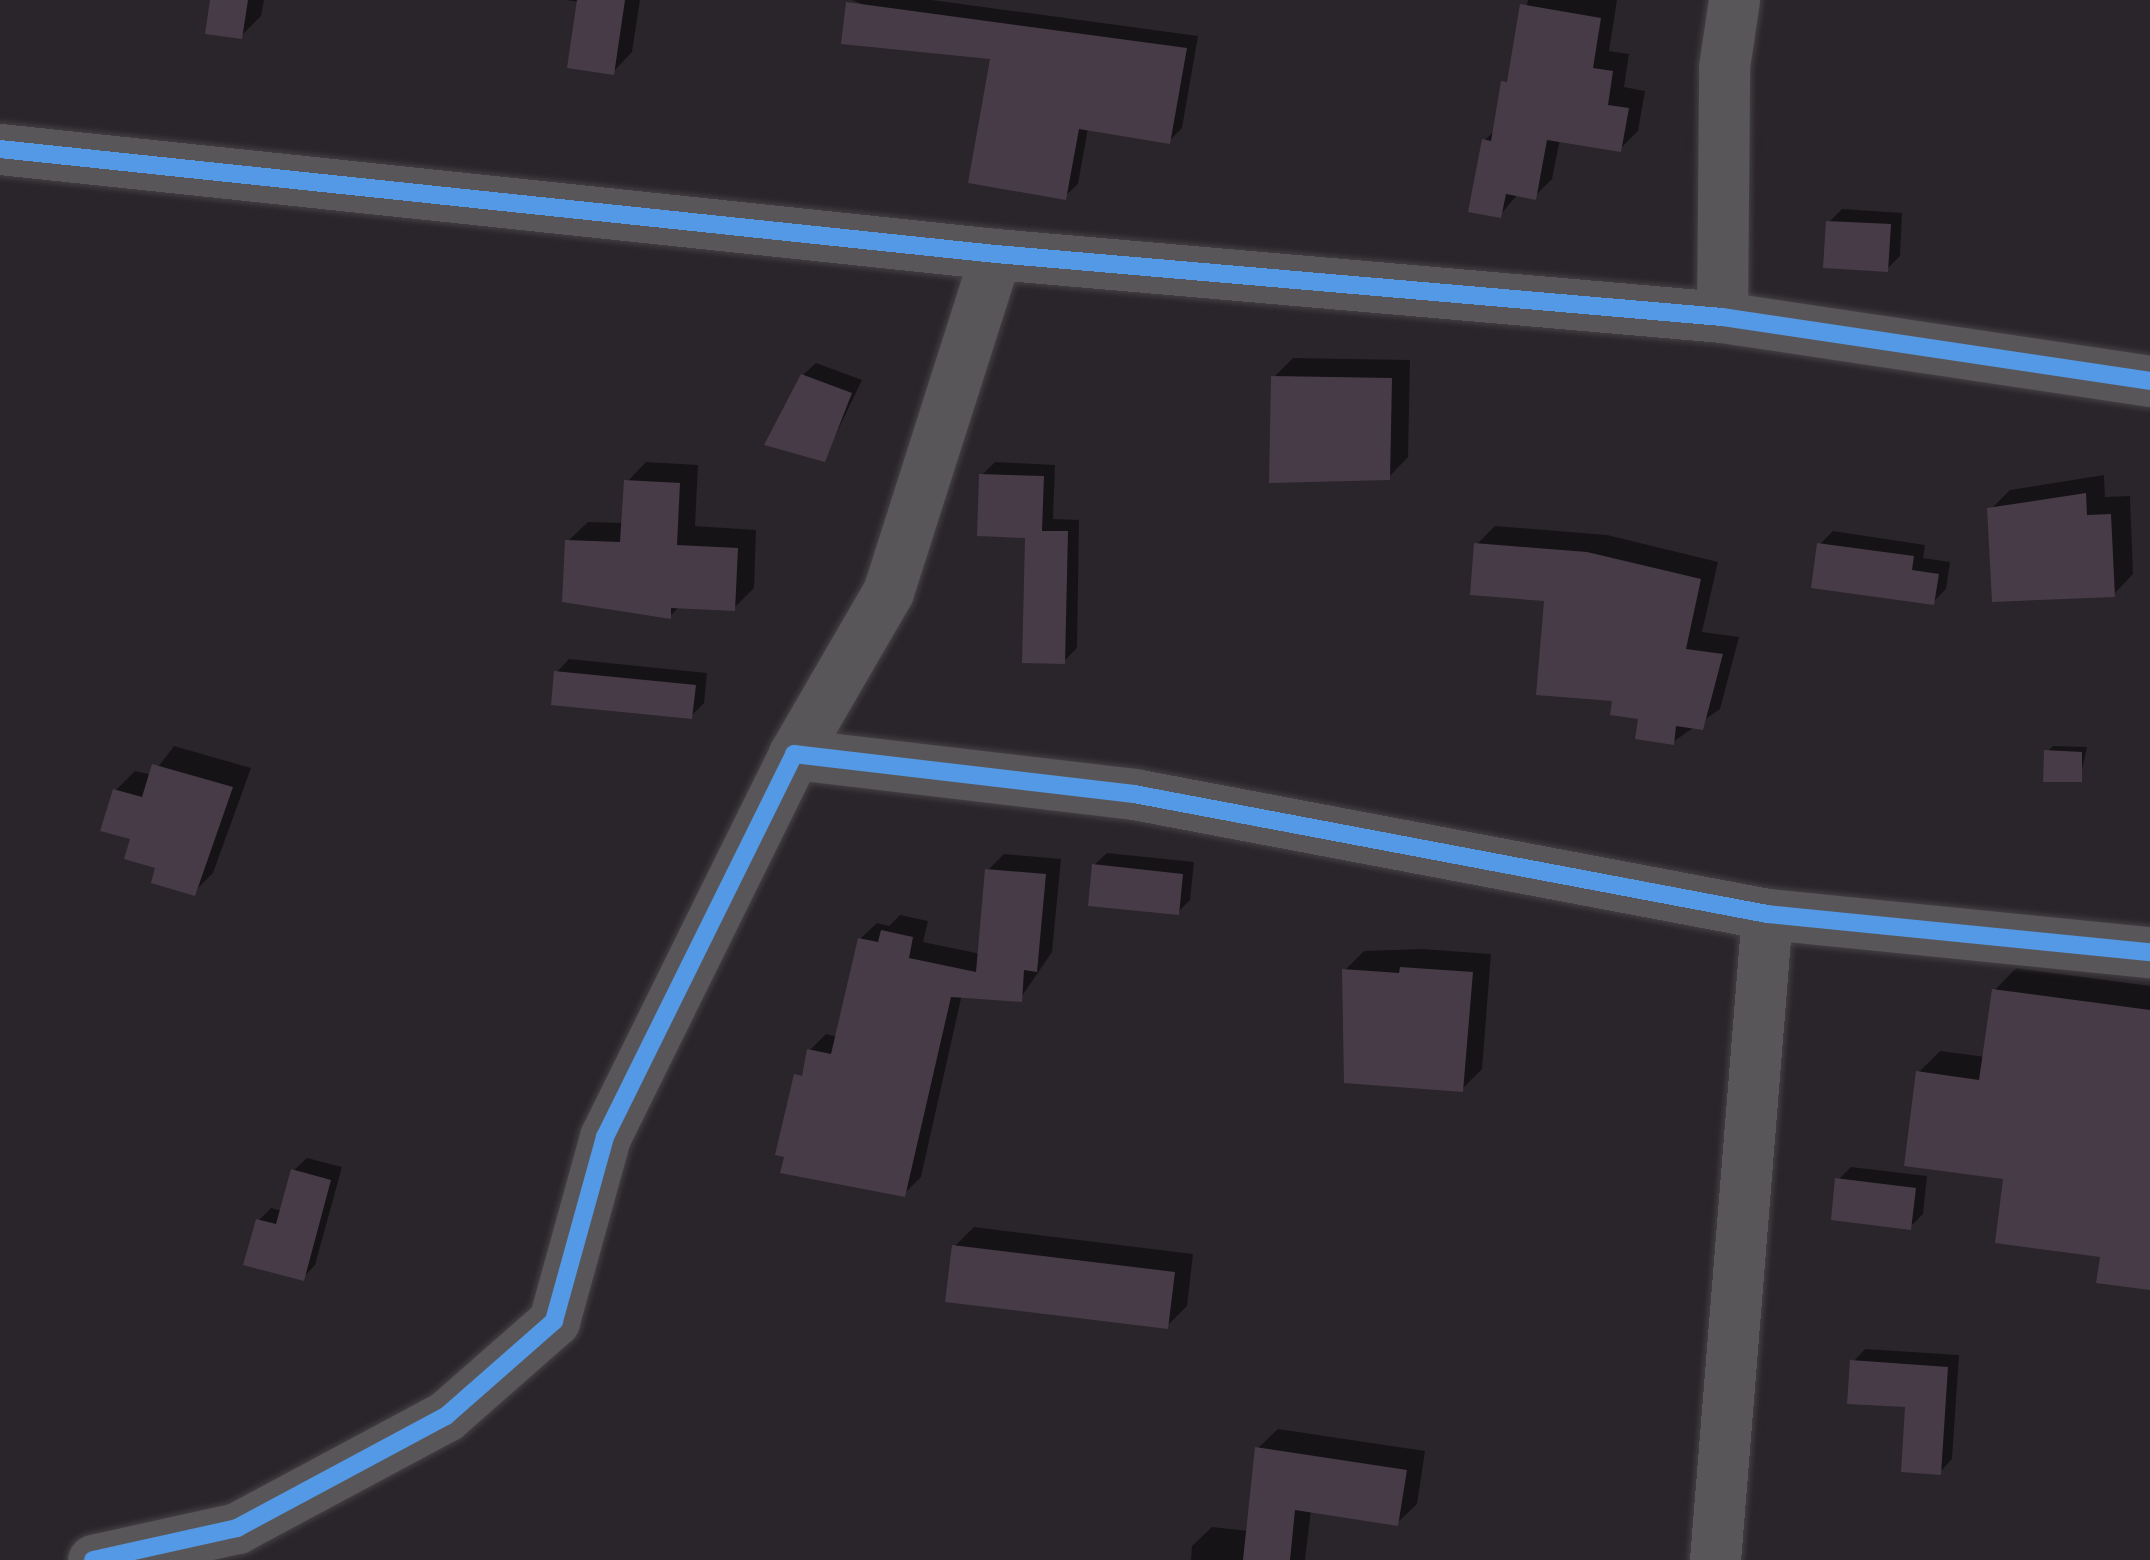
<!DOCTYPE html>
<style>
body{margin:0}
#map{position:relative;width:2150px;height:1560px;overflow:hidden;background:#2a252a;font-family:"Space Grotesk",sans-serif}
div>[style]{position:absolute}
.shadow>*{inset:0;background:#0007}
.building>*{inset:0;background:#473b48}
.roads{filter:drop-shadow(0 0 3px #454145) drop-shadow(0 0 3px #454145)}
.street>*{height:51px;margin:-25.5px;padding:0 25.5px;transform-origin:25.5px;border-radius:25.5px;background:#585658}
.cycleway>*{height:18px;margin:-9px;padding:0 9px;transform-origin:9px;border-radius:9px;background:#5399e6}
span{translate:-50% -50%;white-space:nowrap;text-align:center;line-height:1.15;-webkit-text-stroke:10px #2b242b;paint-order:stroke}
</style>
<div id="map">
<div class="shadow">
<div style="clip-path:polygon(213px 0,264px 0,261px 16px,241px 36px)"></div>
<div style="clip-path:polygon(566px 0,640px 0,632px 52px,613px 72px,580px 2px)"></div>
<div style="clip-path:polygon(852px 0,932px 0,1198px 36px,1182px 128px,1169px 141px,1088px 128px,1078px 184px,1065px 196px,993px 56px)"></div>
<div style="clip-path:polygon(1528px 0,1617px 0,1609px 51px,1629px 54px,1624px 87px,1645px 91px,1638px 131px,1620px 149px,1560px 139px,1552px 179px,1535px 196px,1518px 194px,1500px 215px,1485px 140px,1496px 129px)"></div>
<div style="clip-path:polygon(1842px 209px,1902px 213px,1900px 256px,1887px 269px,1829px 222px)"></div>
<div style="clip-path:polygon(1293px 358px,1410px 360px,1408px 457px,1389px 477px,1274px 377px)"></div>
<div style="clip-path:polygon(816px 363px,862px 380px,824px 459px,803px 375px)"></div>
<div style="clip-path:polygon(646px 462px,698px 465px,695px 526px,756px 530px,754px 588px,734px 608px,681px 605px,670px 616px,568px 541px,588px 522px,624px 523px,627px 482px)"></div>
<div style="clip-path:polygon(995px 462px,1055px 465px,1053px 519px,1079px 520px,1077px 648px,1064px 661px,1028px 535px,982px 475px)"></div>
<div style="clip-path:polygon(2104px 475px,2105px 497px,2130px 496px,2133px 574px,2114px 594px,1990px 510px,2010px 490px)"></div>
<div style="clip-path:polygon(1495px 526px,1607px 535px,1718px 562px,1702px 632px,1739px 637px,1720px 709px,1673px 742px,1615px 699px,1547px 598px,1477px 544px)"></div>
<div style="clip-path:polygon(1833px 531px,1925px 545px,1923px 558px,1950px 562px,1946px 589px,1933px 602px,1820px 544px)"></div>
<div style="clip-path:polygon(569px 659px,707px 673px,704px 703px,691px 716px,557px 672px)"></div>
<div style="clip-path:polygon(174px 746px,251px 768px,213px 873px,194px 892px,134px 837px,116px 790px,135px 771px,152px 775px)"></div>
<div style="clip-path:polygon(2053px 746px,2087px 747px,2080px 779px,2047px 752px)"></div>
<div style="clip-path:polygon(1107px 853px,1194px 862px,1190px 900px,1178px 912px,1094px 865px)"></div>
<div style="clip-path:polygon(1004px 854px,1061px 859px,1052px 952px,1020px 999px,962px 994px,921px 1177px,904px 1194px,810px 1050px,826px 1034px,838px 1037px,860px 939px,877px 923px,889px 926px,900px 915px,928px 921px,923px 942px,981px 954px,988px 870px)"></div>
<div style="clip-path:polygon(1422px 949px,1491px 954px,1482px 1069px,1462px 1089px,1345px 970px,1364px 951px)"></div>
<div style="clip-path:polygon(2016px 968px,2150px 986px,2150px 1286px,2006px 1177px,1918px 1073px,1940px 1051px,1986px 1057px,1995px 990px)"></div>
<div style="clip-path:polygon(307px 1158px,342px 1167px,315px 1265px,303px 1278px,259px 1220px,271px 1208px,283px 1211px,294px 1170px)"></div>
<div style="clip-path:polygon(1851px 1167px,1927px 1176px,1923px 1214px,1910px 1227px,1838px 1180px)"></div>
<div style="clip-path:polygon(974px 1227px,1193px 1254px,1187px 1306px,1167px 1326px,954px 1247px)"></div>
<div style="clip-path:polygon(1865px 1349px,1959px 1355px,1952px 1459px,1940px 1472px,1908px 1404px,1853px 1362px)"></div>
<div style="clip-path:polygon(1278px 1429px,1425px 1451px,1417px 1504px,1397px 1523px,1311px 1510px,1305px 1560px,1191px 1560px,1192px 1546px,1212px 1527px,1249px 1531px,1258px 1448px)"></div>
</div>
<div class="building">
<div style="clip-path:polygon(210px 0,248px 0,242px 39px,205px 34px)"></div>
<div style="clip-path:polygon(577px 0,625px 0,614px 75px,567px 68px)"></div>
<div style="clip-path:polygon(846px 2px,1187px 48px,1170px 144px,1079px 129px,1066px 200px,968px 183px,990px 59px,841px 44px)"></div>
<div style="clip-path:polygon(1520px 4px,1601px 18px,1593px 68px,1613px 71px,1608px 105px,1629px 108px,1621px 152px,1547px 140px,1536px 200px,1506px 194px,1501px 218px,1468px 212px,1482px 139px,1491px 141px,1501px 81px,1507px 82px)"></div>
<div style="clip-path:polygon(1826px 221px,1891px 224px,1888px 272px,1823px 268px)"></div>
<div style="clip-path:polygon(801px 374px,852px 393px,825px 462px,764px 445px)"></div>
<div style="clip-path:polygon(1271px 376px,1392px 378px,1390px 480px,1269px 483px)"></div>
<div style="clip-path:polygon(979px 474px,1044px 476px,1042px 531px,1068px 531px,1065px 664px,1022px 663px,1025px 538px,977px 536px)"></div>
<div style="clip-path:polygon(624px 480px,680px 483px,677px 545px,738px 548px,735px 611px,671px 608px,671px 619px,562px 602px,565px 540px,620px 542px)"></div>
<div style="clip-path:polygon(2086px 493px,2087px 515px,2111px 514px,2115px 597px,1992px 602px,1987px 508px)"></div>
<div style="clip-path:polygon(1474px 543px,1587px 552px,1701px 579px,1686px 649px,1723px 654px,1703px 730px,1676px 726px,1674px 745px,1635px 739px,1638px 719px,1610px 715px,1612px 701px,1536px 695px,1544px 601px,1470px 595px)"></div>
<div style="clip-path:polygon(1817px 543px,1914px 556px,1912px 570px,1939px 574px,1934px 605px,1811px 588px)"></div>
<div style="clip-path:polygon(554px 671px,696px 685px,692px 719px,551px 705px)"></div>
<div style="clip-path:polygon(2044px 750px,2082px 752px,2082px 782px,2043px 782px)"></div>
<div style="clip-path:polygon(152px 764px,233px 787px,195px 896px,151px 883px,155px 868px,124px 859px,130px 839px,100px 831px,113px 789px,142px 797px)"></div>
<div style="clip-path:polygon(1092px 864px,1183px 874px,1179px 915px,1088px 906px)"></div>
<div style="clip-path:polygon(985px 869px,1046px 874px,1037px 972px,1024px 970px,1022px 1002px,951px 997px,905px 1197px,780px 1173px,784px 1157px,775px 1155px,794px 1074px,802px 1076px,807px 1049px,831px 1054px,858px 938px,878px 942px,881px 930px,913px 937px,909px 958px,976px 972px)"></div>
<div style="clip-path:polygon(1400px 967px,1473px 972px,1463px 1092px,1344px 1083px,1342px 969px,1399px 973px)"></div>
<div style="clip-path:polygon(1992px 989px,2150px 1010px,2150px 1290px,2096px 1283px,2100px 1257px,1995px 1243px,2003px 1179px,1904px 1166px,1916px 1071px,1979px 1080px)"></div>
<div style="clip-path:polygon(291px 1169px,331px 1180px,304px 1281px,243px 1265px,256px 1219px,276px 1224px)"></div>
<div style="clip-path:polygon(1835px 1178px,1916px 1188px,1911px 1230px,1831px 1220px)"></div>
<div style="clip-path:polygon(952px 1245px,1175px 1272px,1168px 1329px,945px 1302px)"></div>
<div style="clip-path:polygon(1850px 1360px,1948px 1367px,1941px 1475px,1901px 1472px,1905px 1407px,1847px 1404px)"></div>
<div style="clip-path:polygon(1255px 1447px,1407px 1470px,1398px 1526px,1295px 1510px,1290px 1560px,1243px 1560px)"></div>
</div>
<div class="roads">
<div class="street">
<div style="left:0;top:149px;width:1002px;rotate:6.02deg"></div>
<div style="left:996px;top:254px;width:729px;rotate:4.96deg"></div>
<div style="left:1722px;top:317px;width:433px;rotate:8.5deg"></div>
<div style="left:1722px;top:317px;width:250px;rotate:-89.5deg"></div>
<div style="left:1724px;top:67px;width:68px;rotate:-81.5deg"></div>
<div style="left:794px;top:754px;width:187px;rotate:-59.9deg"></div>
<div style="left:888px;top:592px;width:355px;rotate:-72.3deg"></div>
<div style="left:93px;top:1560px;width:148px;rotate:-12.5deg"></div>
<div style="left:237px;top:1528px;width:237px;rotate:-28.2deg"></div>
<div style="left:446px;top:1416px;width:144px;rotate:-41.3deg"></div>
<div style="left:554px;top:1321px;width:191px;rotate:-74.5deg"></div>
<div style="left:605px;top:1137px;width:427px;rotate:-63.7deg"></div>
<div style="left:794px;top:754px;width:342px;rotate:6.7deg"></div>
<div style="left:1134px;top:794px;width:644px;rotate:10.73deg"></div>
<div style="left:1767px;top:914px;width:385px;rotate:5.7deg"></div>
<div style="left:1715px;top:1560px;width:648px;rotate:-85.4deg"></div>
</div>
</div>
<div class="cycleway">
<div style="left:0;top:149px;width:1002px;rotate:6.02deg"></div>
<div style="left:996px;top:254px;width:729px;rotate:4.96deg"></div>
<div style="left:1722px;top:317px;width:433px;rotate:8.5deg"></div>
<div style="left:93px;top:1560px;width:148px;rotate:-12.5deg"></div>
<div style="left:237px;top:1528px;width:237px;rotate:-28.2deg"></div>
<div style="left:446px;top:1416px;width:144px;rotate:-41.3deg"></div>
<div style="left:554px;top:1321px;width:191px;rotate:-74.5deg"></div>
<div style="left:605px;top:1137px;width:427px;rotate:-63.7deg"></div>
<div style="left:794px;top:754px;width:342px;rotate:6.7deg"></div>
<div style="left:1134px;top:794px;width:644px;rotate:10.73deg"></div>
<div style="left:1767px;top:914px;width:385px;rotate:5.7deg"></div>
</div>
</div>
